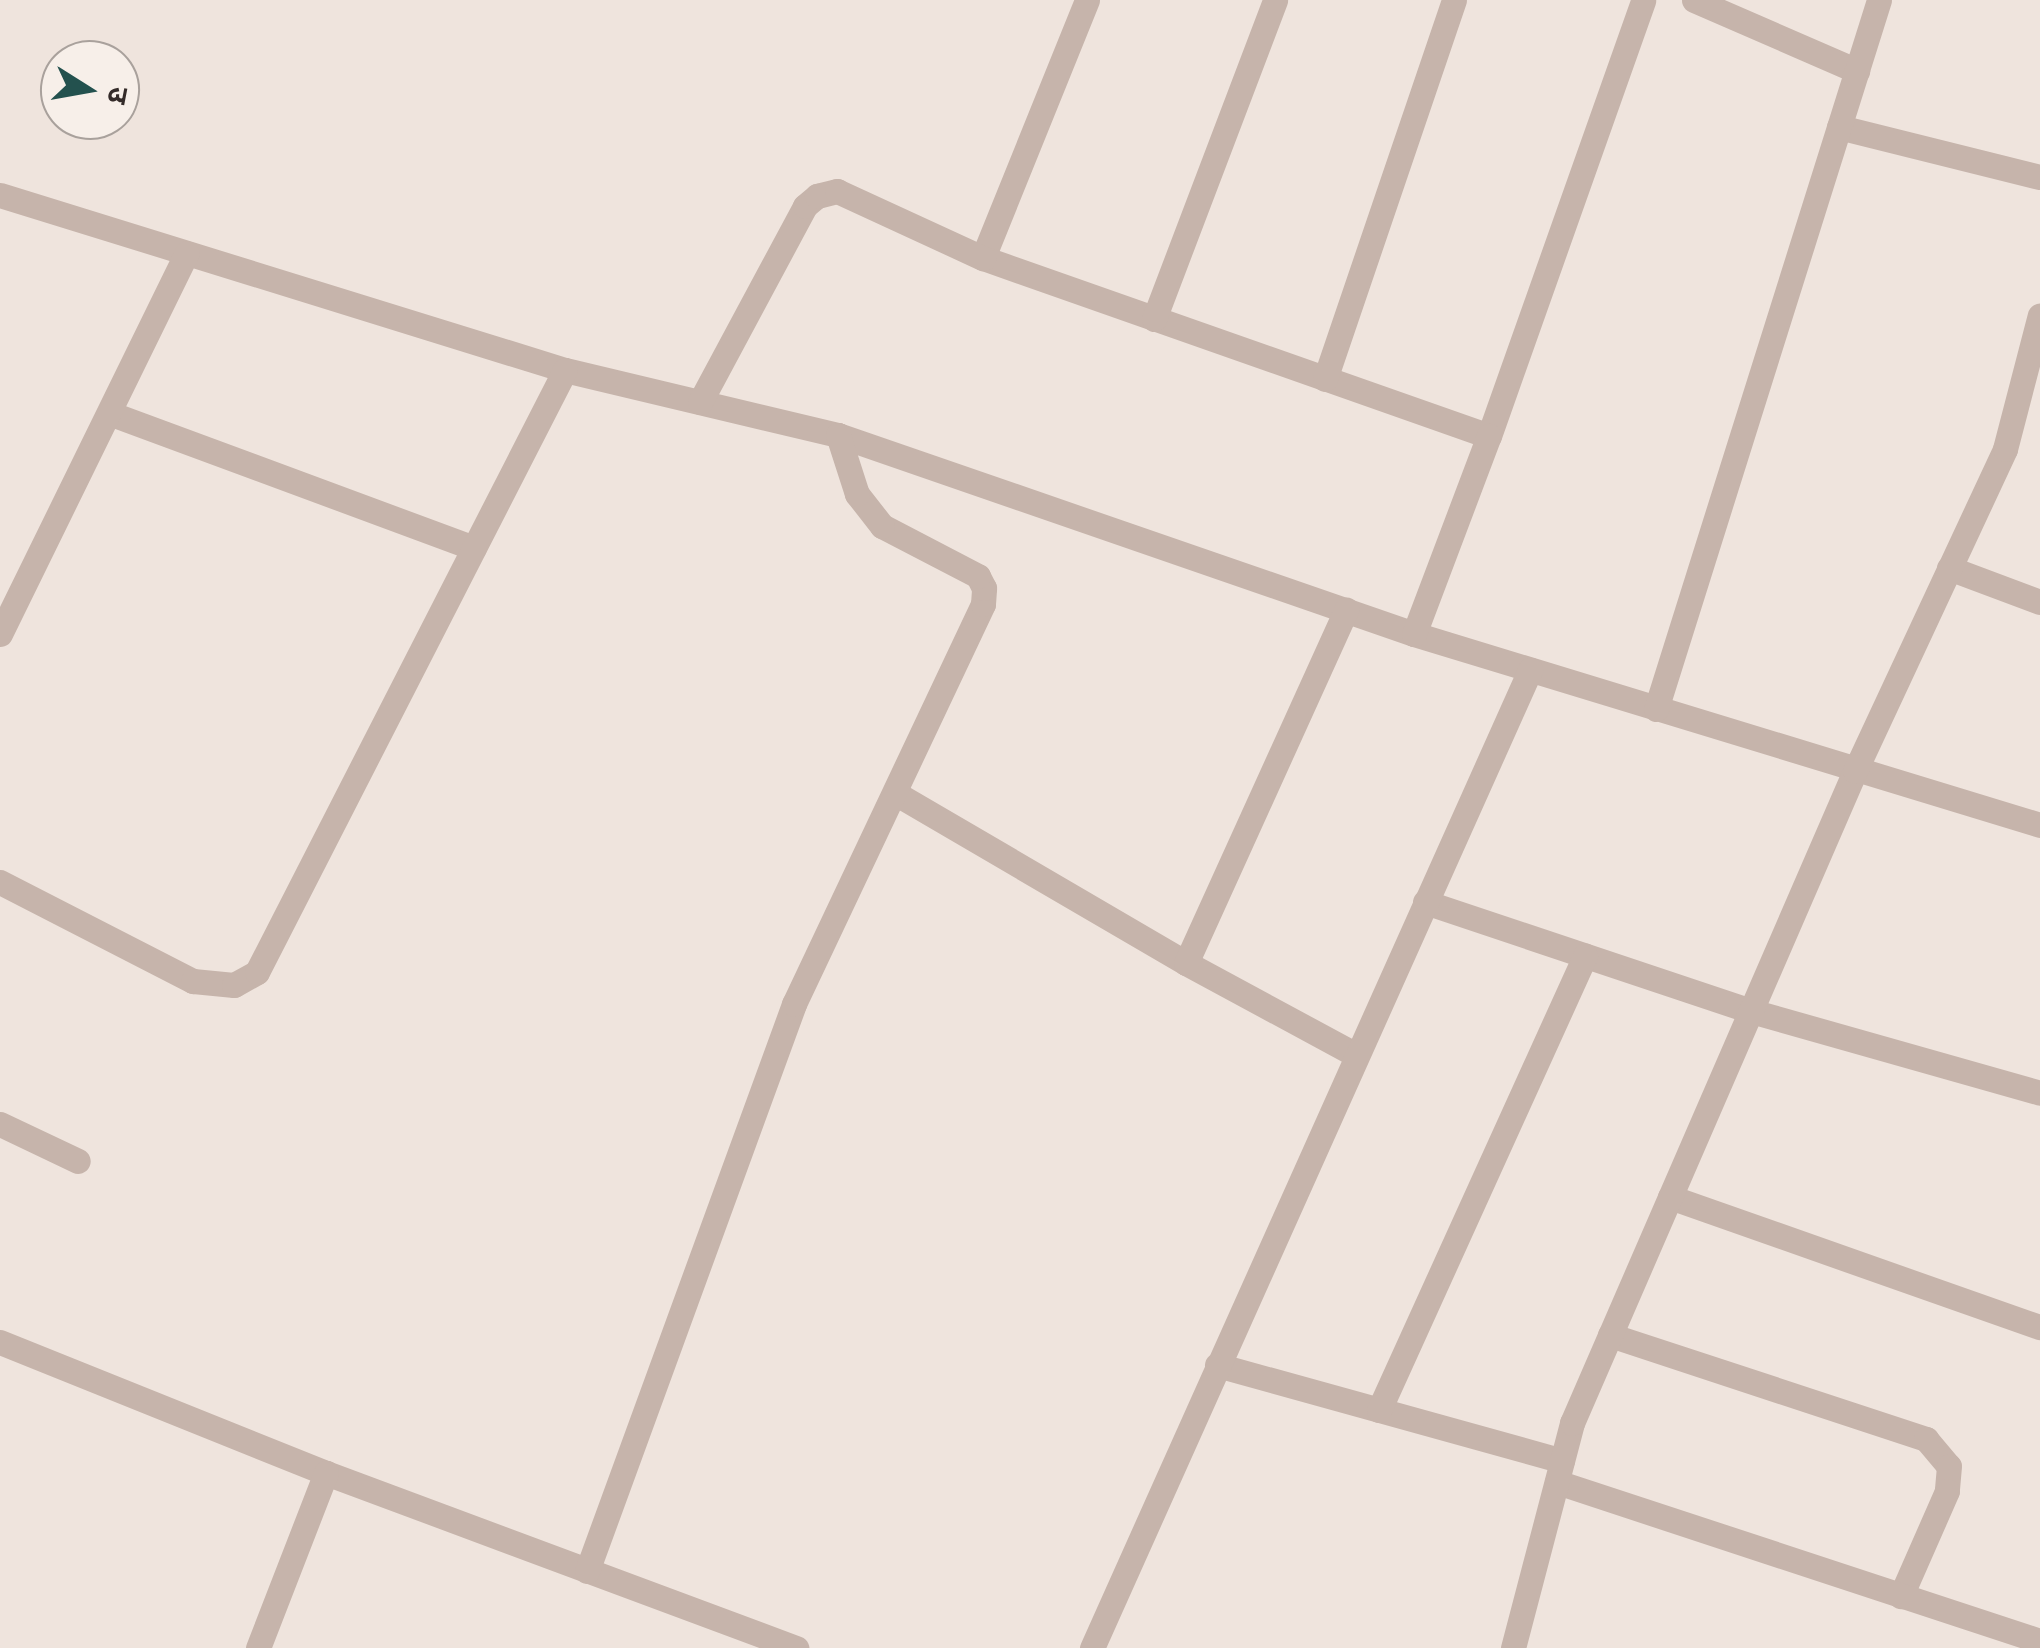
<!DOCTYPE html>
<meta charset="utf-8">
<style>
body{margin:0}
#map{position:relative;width:2040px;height:1648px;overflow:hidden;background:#efe4dd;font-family:Karla,"Noto Sans Devanagari",sans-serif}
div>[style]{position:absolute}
.street>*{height:25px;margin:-12.5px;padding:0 12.5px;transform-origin:12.5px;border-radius:12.5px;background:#c6b4ab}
span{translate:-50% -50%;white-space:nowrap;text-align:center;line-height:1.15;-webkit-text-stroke:10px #f7efe9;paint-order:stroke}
.north{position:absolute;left:40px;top:40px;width:100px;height:100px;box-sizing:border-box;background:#f7efe9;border:2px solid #a9a19c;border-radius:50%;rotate:101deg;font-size:28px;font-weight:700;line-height:40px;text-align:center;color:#342b29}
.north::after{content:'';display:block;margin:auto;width:35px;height:45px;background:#23514e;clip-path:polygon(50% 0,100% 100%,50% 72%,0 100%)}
</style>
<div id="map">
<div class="street">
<div style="left:1087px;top:0;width:278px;rotate:112deg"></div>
<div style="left:983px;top:258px;width:536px;rotate:19.38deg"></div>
<div style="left:1489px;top:436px;width:462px;rotate:-70.5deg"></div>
<div style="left:1694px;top:0;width:178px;rotate:23.5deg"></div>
<div style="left:1839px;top:127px;width:207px;rotate:14deg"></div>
<div style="left:0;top:195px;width:591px;rotate:17.21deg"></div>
<div style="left:565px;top:370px;width:281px;rotate:13.4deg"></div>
<div style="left:838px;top:435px;width:609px;rotate:19.06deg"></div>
<div style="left:1414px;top:634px;width:654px;rotate:16.97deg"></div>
<div style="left:1154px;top:319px;width:341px;rotate:-69.2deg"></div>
<div style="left:1325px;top:379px;width:400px;rotate:-71.2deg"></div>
<div style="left:700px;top:402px;width:222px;rotate:-61.8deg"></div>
<div style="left:805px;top:206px;width:16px;rotate:-40deg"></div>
<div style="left:817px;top:196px;width:21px;rotate:-14deg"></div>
<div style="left:837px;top:191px;width:161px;rotate:24.7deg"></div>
<div style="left:109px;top:413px;width:389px;rotate:20.3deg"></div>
<div style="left:1949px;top:568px;width:97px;rotate:20.5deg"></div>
<div style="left:0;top:634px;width:424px;rotate:-63.9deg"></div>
<div style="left:1414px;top:634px;width:212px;rotate:-69.3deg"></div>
<div style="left:1656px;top:709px;width:743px;rotate:-72.54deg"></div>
<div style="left:895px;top:793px;width:337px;rotate:30.3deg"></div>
<div style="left:1186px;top:963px;width:193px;rotate:28.4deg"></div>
<div style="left:0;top:882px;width:217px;rotate:27.2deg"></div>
<div style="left:193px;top:981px;width:41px;rotate:5.6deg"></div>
<div style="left:234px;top:985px;width:26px;rotate:-29deg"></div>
<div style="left:257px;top:972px;width:676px;rotate:-62.9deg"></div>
<div style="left:1425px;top:902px;width:344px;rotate:18.5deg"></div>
<div style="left:1751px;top:1011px;width:300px;rotate:15.8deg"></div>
<div style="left:1186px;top:963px;width:388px;rotate:-65.6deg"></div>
<div style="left:0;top:1124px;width:86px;rotate:25.4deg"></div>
<div style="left:1670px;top:1197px;width:392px;rotate:19.4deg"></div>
<div style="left:1610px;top:1335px;width:333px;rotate:18.2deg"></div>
<div style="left:1926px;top:1439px;width:35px;rotate:50deg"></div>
<div style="left:1949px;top:1466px;width:25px;rotate:95deg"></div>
<div style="left:1947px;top:1491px;width:115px;rotate:113.7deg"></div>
<div style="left:0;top:1342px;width:351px;rotate:21.9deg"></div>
<div style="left:326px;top:1473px;width:502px;rotate:20.42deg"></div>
<div style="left:1217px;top:1365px;width:358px;rotate:15.5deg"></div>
<div style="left:1379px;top:1410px;width:499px;rotate:-65.6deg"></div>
<div style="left:1557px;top:1482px;width:508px;rotate:18.22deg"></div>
<div style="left:587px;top:1571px;width:604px;rotate:-69.94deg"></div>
<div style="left:794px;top:1004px;width:442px;rotate:-64.7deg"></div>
<div style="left:983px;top:604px;width:16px;rotate:-86deg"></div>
<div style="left:984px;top:588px;width:13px;rotate:-117deg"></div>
<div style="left:978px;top:576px;width:108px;rotate:-152.5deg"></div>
<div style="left:882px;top:526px;width:41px;rotate:-128deg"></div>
<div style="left:857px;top:494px;width:62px;rotate:-107.9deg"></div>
<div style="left:258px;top:1648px;width:188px;rotate:-68.8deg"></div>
<div style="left:1092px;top:1648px;width:1072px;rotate:-65.87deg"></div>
<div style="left:1513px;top:1648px;width:233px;rotate:-75.3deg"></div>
<div style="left:1572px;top:1423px;width:711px;rotate:-66.54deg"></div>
<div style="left:1855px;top:771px;width:355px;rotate:-65deg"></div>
<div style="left:2005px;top:449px;width:138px;rotate:-75.4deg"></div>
</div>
<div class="north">उ</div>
</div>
